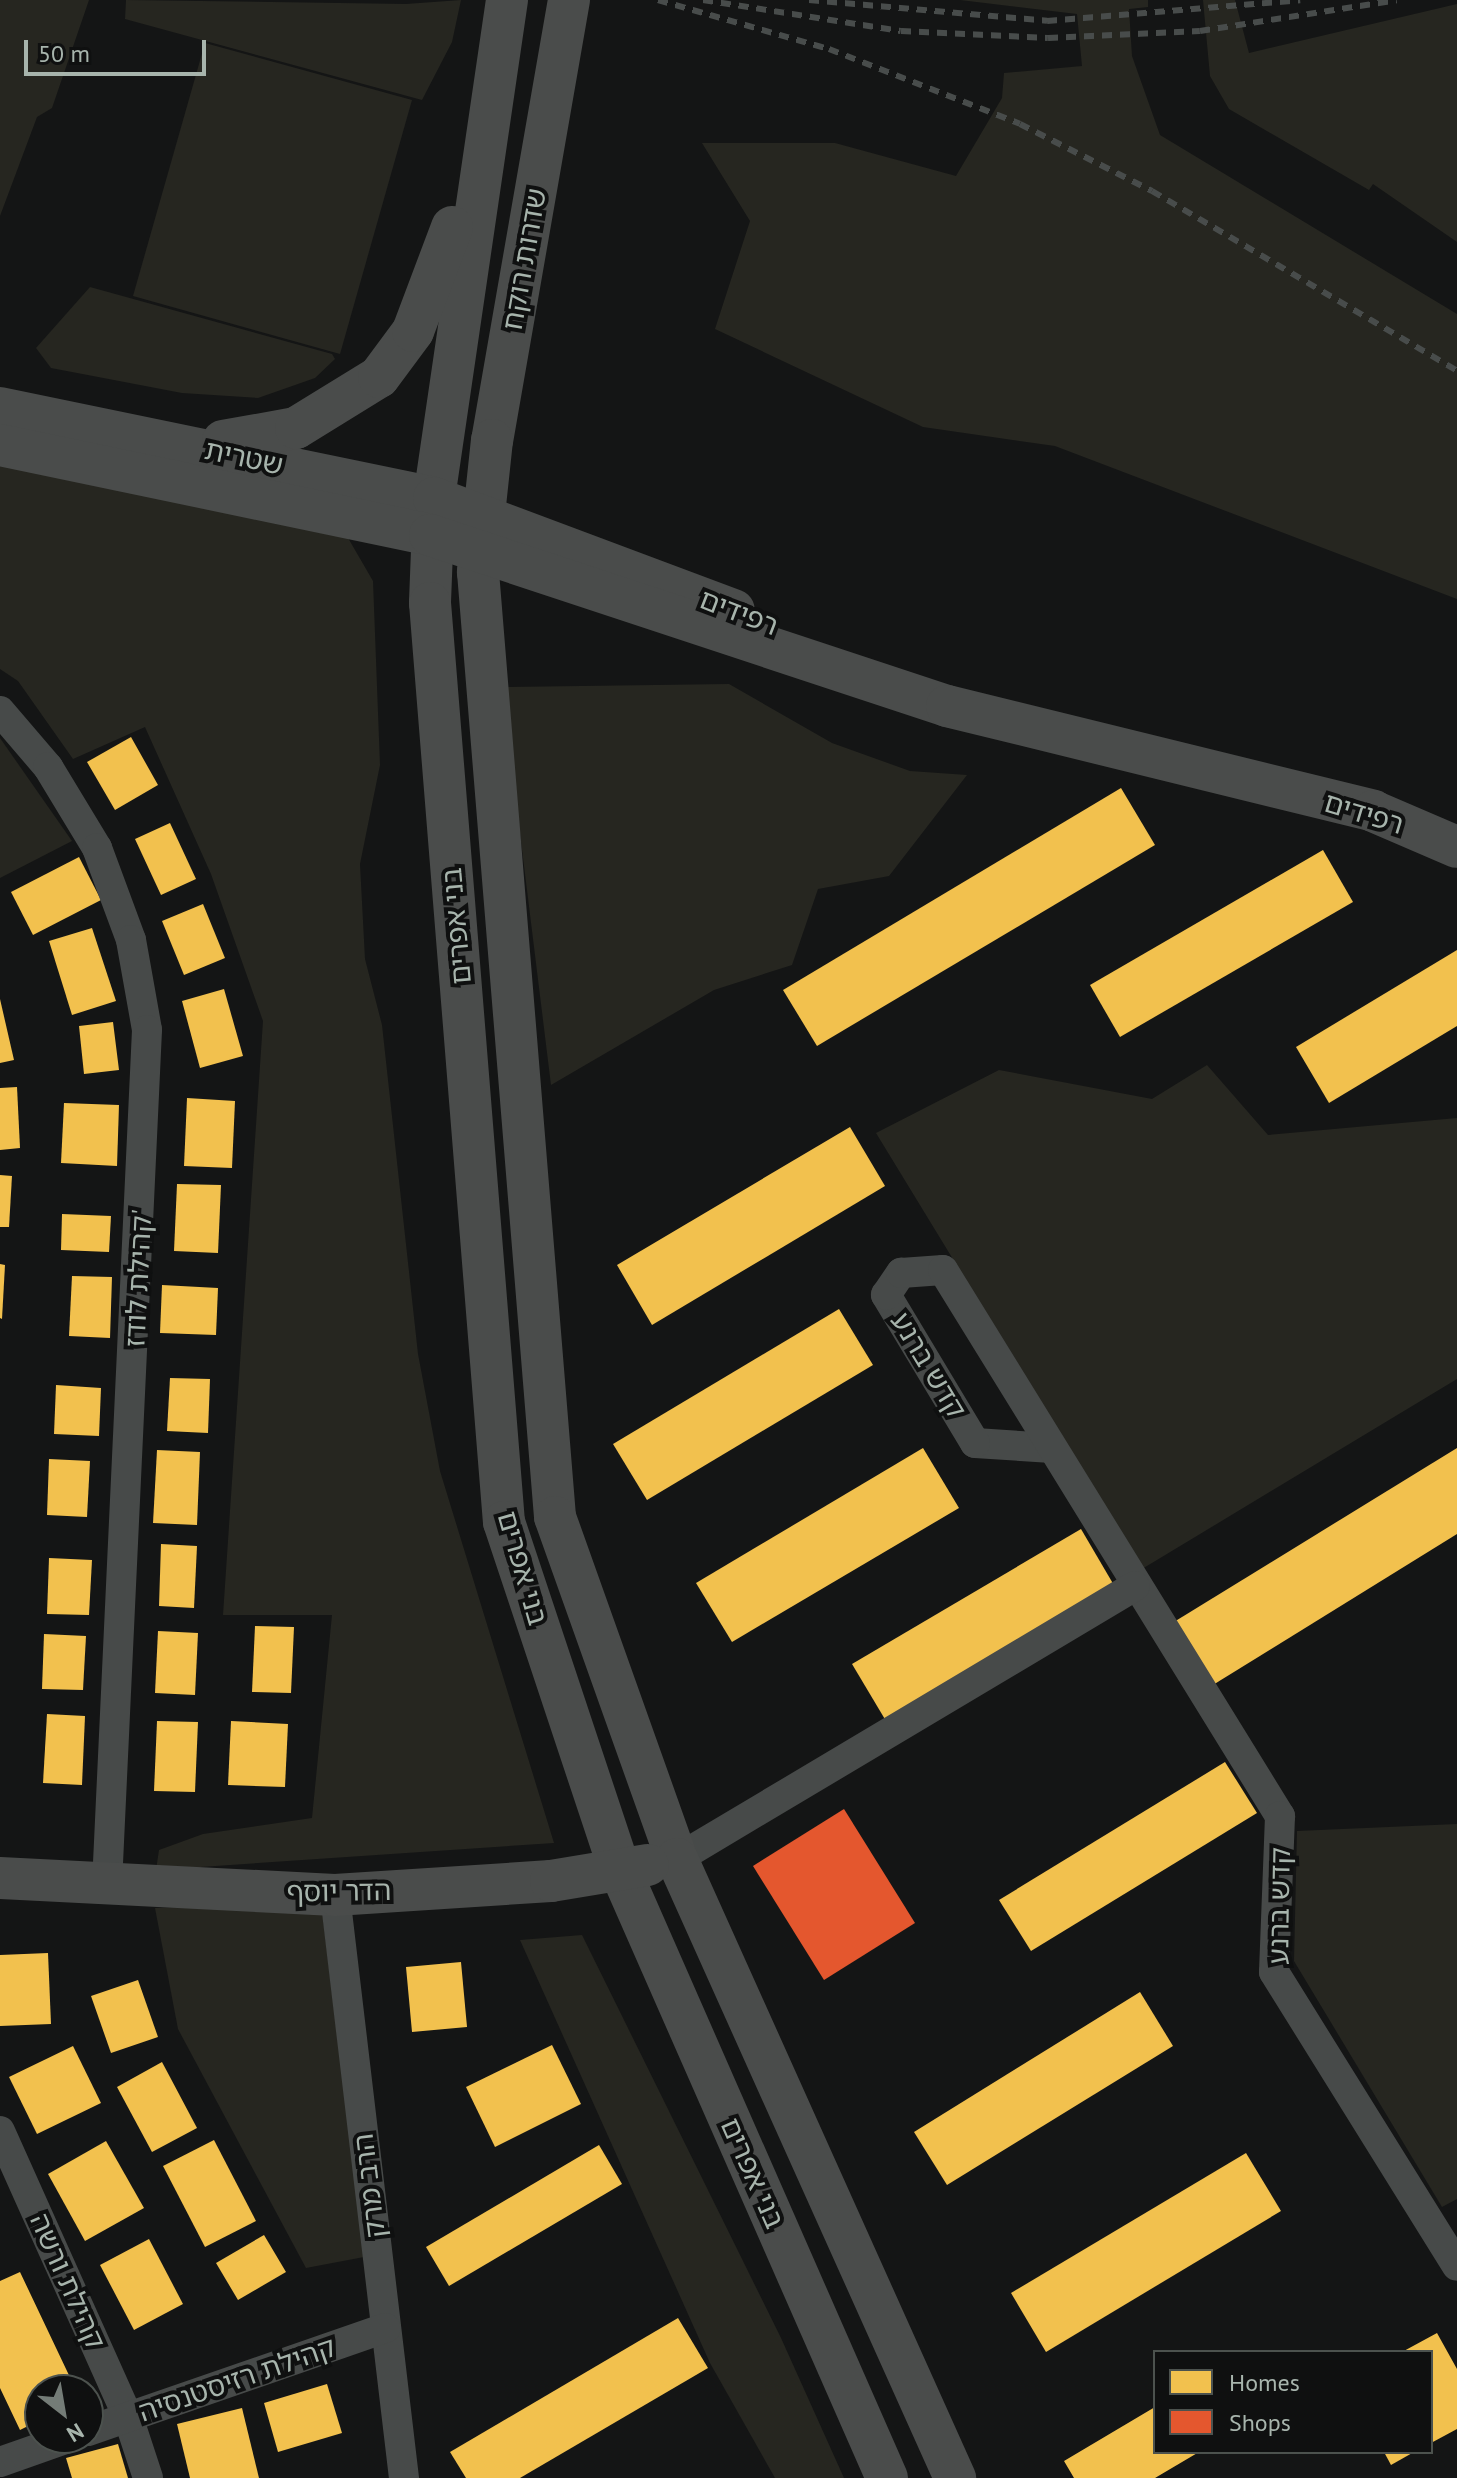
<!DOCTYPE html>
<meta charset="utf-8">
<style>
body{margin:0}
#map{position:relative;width:1457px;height:2478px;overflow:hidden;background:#141515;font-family:"PT Sans","Noto Sans Hebrew",sans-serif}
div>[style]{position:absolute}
.green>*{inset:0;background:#262620}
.homes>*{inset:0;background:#f2c14e}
.shops>*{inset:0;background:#e4572e}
.street>*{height:30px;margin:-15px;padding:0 15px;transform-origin:15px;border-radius:15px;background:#474a49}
.secondary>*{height:42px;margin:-21px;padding:0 21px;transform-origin:21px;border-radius:21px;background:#4a4c4b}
.rail>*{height:6px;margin-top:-3px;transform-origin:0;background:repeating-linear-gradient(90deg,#484c4b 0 10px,transparent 0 18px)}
span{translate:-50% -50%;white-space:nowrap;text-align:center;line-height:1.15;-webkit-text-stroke:8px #0f1010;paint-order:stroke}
.street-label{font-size:28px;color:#a7b4ac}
.legend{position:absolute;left:1153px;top:2350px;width:280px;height:104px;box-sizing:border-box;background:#0f1010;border:2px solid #4c524e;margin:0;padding:10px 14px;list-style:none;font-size:24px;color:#a7b4ac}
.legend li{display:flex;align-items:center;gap:16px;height:40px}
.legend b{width:40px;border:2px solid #4c524e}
.north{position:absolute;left:24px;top:2374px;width:80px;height:80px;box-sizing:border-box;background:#0f1010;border:2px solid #4c524e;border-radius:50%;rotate:149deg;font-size:22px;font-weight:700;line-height:32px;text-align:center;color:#a7b4ac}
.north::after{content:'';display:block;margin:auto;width:28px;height:36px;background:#747c77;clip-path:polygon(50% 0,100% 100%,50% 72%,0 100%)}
.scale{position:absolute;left:24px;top:40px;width:182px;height:36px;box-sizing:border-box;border:4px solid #a7b4ac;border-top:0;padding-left:10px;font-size:24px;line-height:28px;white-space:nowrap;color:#a7b4ac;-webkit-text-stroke:6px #0f1010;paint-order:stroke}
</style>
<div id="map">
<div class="green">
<div style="clip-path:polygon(0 0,89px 0,52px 108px,37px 117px,0 216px)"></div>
<div style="clip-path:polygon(126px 0,406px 4px,461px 0,452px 42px,422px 100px,125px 19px)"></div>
<div style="clip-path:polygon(960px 0,1148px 0,1148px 7px,1129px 9px,1132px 56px,1160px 135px,1457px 314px,1457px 599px,1055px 446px,923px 427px,715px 329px,750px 221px,702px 143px,835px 143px,956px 176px,1002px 98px,1004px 73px,1082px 66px,1077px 14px)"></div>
<div style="clip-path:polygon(1203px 0,1235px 0,1249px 53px,1457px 4px,1457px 242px,1373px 184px,1369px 190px,1229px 109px,1210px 76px)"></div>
<div style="clip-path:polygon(205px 43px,412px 100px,340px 354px,133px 296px)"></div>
<div style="clip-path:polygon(90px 287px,332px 354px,335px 359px,315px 378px,258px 398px,182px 393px,51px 368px,36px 348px)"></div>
<div style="clip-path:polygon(0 461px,344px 531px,373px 581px,380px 765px,360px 864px,365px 959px,382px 1025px,418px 1354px,440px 1471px,554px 1843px,156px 1870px,159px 1850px,203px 1834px,312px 1818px,332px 1615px,223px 1615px,263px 1021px,211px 874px,145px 727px,73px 759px,18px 681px,0 669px)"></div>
<div style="clip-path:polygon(729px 684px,832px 743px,910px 771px,967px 775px,889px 876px,818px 889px,792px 965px,714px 990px,551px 1085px,502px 687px)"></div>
<div style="clip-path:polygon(0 738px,72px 841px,0 878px)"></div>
<div style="clip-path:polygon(1207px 1065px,1268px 1135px,1457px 1118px,1457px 1379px,1142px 1569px,876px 1133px,999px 1070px,1152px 1099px)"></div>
<div style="clip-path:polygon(1457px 1824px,1457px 2199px,1442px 2207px,1294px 1961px,1297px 1831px)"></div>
<div style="clip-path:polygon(321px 1902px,364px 2257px,306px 2268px,178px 2029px,155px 1908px)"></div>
<div style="clip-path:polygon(582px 1935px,781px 2338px,844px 2478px,775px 2478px,710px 2363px,520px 1940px)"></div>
</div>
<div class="homes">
<div style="clip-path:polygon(131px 737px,158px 785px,115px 810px,87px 762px)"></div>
<div style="clip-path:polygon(1121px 788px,1155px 845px,817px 1046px,783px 990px)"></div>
<div style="clip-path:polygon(170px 823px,196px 879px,161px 895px,135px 839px)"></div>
<div style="clip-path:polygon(1323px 850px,1353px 902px,1120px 1037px,1090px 985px)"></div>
<div style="clip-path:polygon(79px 857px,101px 900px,33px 935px,11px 892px)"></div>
<div style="clip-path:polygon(203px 904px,225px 958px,184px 975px,162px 921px)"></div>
<div style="clip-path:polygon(92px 928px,116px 1001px,72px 1015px,49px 941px)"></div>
<div style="clip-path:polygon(1457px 950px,1457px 1026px,1329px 1103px,1296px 1047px)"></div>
<div style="clip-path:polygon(224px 989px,243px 1056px,200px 1068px,182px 1001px)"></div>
<div style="clip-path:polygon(0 999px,14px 1060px,0 1063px)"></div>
<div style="clip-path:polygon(113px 1022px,119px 1070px,84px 1074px,79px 1026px)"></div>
<div style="clip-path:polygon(17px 1087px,20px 1148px,0 1150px,0 1088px)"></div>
<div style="clip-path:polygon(187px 1098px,235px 1101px,232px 1168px,184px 1166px)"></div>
<div style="clip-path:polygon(64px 1103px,119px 1105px,117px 1166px,61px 1163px)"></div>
<div style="clip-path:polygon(850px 1127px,885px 1186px,652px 1325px,617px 1265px)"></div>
<div style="clip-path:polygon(0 1175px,12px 1176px,9px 1227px,0 1227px)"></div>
<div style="clip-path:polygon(177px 1184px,221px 1185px,218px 1253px,174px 1251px)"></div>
<div style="clip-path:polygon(62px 1214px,111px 1216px,109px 1252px,61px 1250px)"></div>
<div style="clip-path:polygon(0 1264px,5px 1265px,2px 1319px,0 1318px)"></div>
<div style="clip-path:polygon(72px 1276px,112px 1277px,110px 1338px,69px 1336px)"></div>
<div style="clip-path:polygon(162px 1285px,218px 1288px,216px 1335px,160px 1333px)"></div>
<div style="clip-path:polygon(839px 1309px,873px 1365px,647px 1500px,613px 1444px)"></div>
<div style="clip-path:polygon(170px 1378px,210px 1379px,208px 1433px,167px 1431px)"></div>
<div style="clip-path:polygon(56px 1385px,101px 1388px,99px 1436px,54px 1434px)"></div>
<div style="clip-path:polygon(923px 1448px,959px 1508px,732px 1642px,696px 1583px)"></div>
<div style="clip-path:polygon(1457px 1448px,1457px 1534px,1208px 1688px,1169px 1625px)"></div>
<div style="clip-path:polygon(157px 1450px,200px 1452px,197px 1525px,153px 1523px)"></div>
<div style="clip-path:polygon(49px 1459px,90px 1461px,87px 1517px,47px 1515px)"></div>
<div style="clip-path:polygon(1081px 1529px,1115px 1587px,886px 1721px,852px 1664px)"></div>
<div style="clip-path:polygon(161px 1544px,197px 1546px,194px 1608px,159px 1606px)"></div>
<div style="clip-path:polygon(49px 1558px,92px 1560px,89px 1615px,47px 1614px)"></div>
<div style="clip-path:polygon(255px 1626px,294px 1627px,291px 1693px,252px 1692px)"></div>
<div style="clip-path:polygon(158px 1631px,198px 1633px,195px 1695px,155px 1693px)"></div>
<div style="clip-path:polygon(44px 1634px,86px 1636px,83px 1690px,42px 1689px)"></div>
<div style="clip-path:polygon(47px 1714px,85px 1716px,82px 1785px,43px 1783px)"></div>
<div style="clip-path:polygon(157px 1721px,198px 1722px,195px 1792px,154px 1791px)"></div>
<div style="clip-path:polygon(231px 1721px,288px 1724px,285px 1787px,228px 1785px)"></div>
<div style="clip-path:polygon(1225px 1762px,1257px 1813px,1031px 1951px,999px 1900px)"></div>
<div style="clip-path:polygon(48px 1953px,51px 2024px,0 2026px,0 1955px)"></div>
<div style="clip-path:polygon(461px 1962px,467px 2027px,412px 2032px,406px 1967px)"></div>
<div style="clip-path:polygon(138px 1980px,158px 2037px,111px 2053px,91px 1996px)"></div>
<div style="clip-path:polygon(1140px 1992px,1173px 2046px,947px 2185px,914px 2132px)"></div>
<div style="clip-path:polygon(552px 2045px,581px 2104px,495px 2147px,466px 2087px)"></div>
<div style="clip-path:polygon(73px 2046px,101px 2103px,37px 2134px,9px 2077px)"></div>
<div style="clip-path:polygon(162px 2062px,197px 2128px,152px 2152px,117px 2087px)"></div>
<div style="clip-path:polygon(214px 2140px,256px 2221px,205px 2247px,163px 2166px)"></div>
<div style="clip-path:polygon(106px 2141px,144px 2208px,85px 2241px,48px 2174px)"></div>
<div style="clip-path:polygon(599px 2145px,622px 2184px,449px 2286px,426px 2247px)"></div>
<div style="clip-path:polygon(1246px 2153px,1281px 2211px,1046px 2352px,1011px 2293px)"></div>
<div style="clip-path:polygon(264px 2235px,286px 2272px,238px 2300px,216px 2263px)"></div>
<div style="clip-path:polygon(149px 2239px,183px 2304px,134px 2330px,100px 2265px)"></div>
<div style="clip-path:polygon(20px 2272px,76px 2390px,40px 2390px,40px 2420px,20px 2430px,0 2388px,0 2281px)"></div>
<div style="clip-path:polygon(678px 2318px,708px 2368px,520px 2478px,466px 2478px,450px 2452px)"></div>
<div style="clip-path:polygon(1437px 2333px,1457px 2369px,1457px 2429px,1431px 2443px,1431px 2352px,1402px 2352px)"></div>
<div style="clip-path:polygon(327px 2384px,342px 2433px,278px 2452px,264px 2403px)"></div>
<div style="clip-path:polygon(1155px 2407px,1155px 2452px,1199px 2452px,1155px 2478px,1074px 2478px,1064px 2461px)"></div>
<div style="clip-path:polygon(242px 2408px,259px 2478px,190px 2478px,177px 2424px)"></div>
<div style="clip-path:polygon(118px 2444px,128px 2478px,72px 2478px,66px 2458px)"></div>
<div style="clip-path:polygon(1384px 2452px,1414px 2452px,1391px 2465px)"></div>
</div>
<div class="shops">
<div style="clip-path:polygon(844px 1809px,915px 1923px,824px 1980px,753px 1866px)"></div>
</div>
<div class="street">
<div style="left:0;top:711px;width:74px;rotate:49.4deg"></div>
<div style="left:48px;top:767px;width:95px;rotate:58.8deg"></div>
<div style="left:97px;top:848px;width:98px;rotate:69.7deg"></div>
<div style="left:131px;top:940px;width:91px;rotate:79.9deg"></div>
<div style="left:147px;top:1030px;width:855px;rotate:92.68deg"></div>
<div style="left:1052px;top:1448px;width:77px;rotate:-176.3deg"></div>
<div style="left:975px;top:1443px;width:173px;rotate:-121deg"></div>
<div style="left:886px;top:1295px;width:27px;rotate:-56deg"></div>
<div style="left:901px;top:1273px;width:42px;rotate:-4.1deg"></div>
<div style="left:943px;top:1270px;width:642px;rotate:58.32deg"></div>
<div style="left:1280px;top:1816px;width:156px;rotate:92.2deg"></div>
<div style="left:1274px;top:1972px;width:346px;rotate:58.1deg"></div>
<div style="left:677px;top:1859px;width:533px;rotate:-30.8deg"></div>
<div style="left:335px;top:1895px;width:587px;rotate:83.25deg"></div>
<div style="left:0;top:2131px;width:313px;rotate:65.9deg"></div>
<div style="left:128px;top:2417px;width:64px;rotate:71.8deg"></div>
<div style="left:88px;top:2431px;width:315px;rotate:-19.1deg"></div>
<div style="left:0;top:2462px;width:72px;rotate:-19.4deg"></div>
</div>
<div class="secondary">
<div style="left:507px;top:0;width:503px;rotate:98.34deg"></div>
<div style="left:434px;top:498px;width:105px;rotate:92.2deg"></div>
<div style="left:430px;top:603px;width:922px;rotate:85.4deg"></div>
<div style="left:504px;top:1522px;width:367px;rotate:71.6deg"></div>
<div style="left:620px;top:1870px;width:664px;rotate:66.29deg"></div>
<div style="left:569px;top:0;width:447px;rotate:99.9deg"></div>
<div style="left:492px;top:440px;width:133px;rotate:96.1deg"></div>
<div style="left:478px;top:572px;width:948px;rotate:85.34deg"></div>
<div style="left:555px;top:1517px;width:363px;rotate:70.4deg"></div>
<div style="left:677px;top:1859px;width:679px;rotate:65.81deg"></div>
<div style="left:0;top:408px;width:443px;rotate:11.7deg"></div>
<div style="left:434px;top:498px;width:320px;rotate:20.5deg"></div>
<div style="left:223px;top:441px;width:74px;rotate:-10.1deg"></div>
<div style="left:296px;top:428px;width:97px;rotate:-31.6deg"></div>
<div style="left:379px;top:377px;width:57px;rotate:-53.5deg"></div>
<div style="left:413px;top:331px;width:111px;rotate:-69.4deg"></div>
<div style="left:0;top:445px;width:439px;rotate:11.8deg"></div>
<div style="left:430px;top:535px;width:545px;rotate:18.3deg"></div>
<div style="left:947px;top:706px;width:439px;rotate:13.8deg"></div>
<div style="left:1373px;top:811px;width:91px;rotate:23.2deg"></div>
<div style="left:0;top:1878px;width:335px;rotate:2.9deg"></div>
<div style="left:335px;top:1895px;width:216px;rotate:-3.7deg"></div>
<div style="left:551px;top:1881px;width:98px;rotate:-9.4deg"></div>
</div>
<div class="rail">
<div style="left:658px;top:0;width:178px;rotate:16deg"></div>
<div style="left:829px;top:49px;width:205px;rotate:21.4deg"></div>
<div style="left:1020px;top:124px;width:148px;rotate:26.9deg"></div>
<div style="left:1152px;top:191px;width:354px;rotate:30.5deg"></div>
<div style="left:703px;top:0;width:200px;rotate:8.9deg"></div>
<div style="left:901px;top:31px;width:147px;rotate:2.7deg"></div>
<div style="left:1048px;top:38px;width:152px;rotate:-2.6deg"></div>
<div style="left:1200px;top:31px;width:199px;rotate:-8.9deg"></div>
<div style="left:809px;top:0;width:239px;rotate:5deg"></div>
<div style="left:1047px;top:21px;width:254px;rotate:-4.7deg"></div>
</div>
<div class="street-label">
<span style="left:524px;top:259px;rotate:-80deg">שדרות רוקח</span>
<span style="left:244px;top:457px;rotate:12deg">שטרית</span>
<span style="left:739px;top:612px;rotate:21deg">רפידים</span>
<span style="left:1364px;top:813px;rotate:17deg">רפידים</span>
<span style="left:456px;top:926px;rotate:-95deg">בני אפרים</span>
<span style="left:138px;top:1278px;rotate:-87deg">קהילת לודז'</span>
<span style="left:929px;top:1365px;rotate:59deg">קדש ברנע</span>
<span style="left:523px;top:1568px;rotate:74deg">בני אפרים</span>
<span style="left:339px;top:1891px;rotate:-1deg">הדר יוסף</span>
<span style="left:1279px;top:1906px;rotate:-89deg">קדש ברנע</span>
<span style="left:753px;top:2173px;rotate:66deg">בני אפרים</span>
<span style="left:369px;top:2186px;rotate:-97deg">הרב מרק</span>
<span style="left:68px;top:2281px;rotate:66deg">קהילת ורשה</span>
<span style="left:237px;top:2379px;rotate:-19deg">קהילת רזיסטנסיה</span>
</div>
<ul class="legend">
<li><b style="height:22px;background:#f2c14e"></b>Homes</li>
<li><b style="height:22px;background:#e4572e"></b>Shops</li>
</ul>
<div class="north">N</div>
<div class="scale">50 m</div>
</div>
